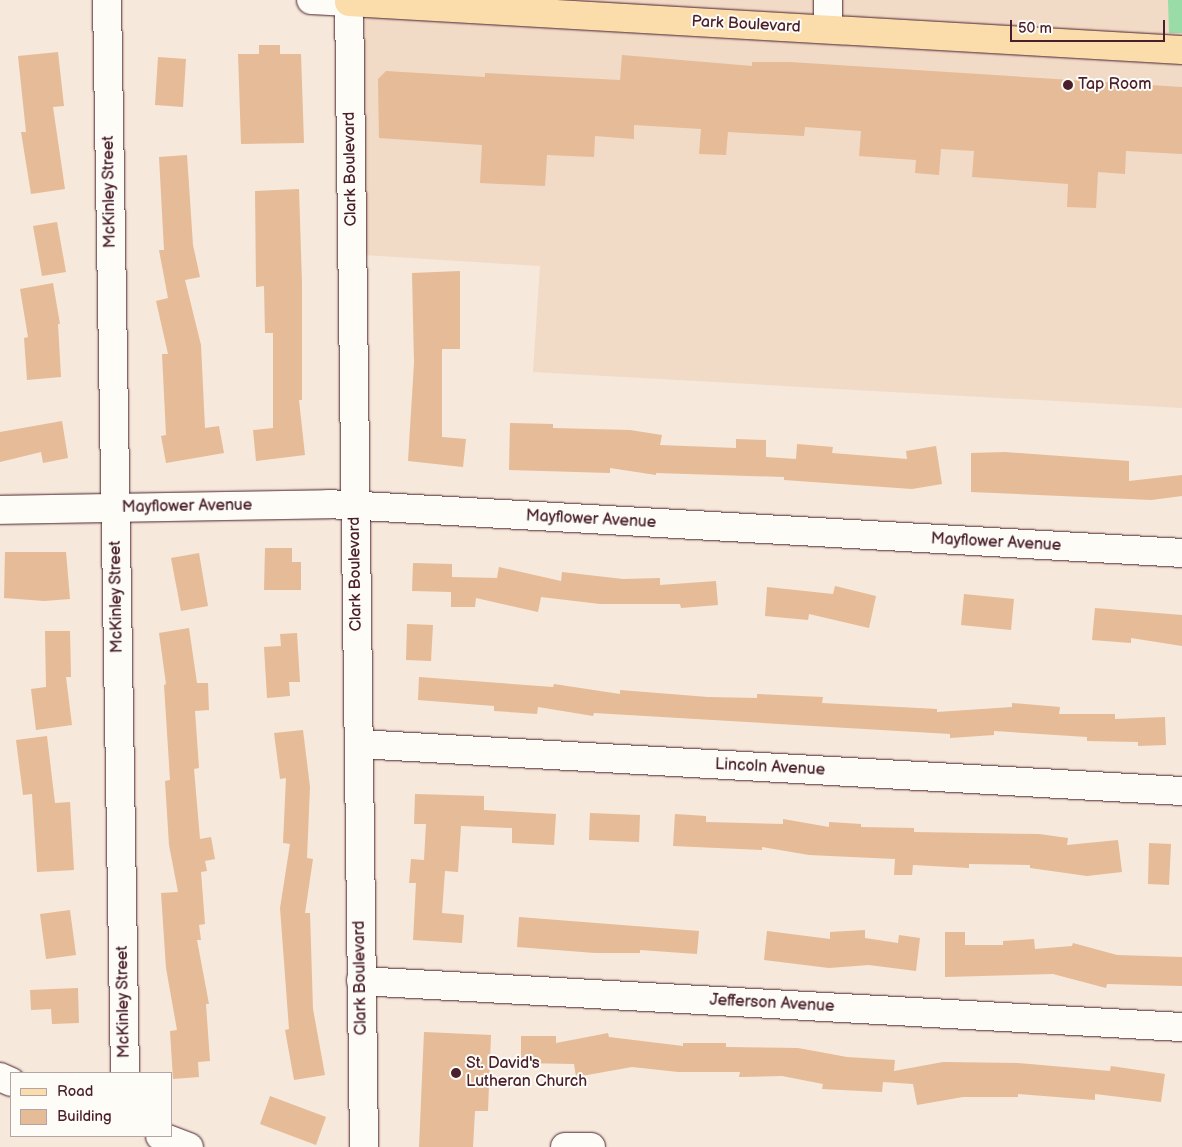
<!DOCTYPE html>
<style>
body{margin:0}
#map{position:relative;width:1182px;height:1147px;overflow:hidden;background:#f6e8da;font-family:"Balsamiq Sans",sans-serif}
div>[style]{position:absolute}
.built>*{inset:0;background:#f1dac6}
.green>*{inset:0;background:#9adca7}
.building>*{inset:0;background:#e6bb97}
.roads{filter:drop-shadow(0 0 1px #4a1f2b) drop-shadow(0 0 1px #4a1f2b)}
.minor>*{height:28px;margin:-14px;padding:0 14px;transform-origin:14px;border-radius:14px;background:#fdfcf7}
.major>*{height:28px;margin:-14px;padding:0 14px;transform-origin:14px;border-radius:14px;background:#faddab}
.dots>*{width:14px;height:14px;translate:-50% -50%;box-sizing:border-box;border:2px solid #fdfcf7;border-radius:50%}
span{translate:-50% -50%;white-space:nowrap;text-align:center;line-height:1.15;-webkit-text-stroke:4px #fdfcf7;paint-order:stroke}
.street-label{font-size:16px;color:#4a1f2b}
.poi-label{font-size:16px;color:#4a1f2b}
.left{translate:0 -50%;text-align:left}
.legend{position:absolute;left:10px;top:1072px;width:162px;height:65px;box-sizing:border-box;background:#fdfcf7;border:1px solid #b5a4a5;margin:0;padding:6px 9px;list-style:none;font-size:15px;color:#4a1f2b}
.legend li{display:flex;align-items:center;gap:10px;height:25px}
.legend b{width:25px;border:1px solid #b5a4a5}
.scale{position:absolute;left:1010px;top:20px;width:155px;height:22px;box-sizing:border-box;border:2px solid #4a1f2b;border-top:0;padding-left:6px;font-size:15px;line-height:18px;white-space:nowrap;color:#4a1f2b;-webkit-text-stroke:4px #fdfcf7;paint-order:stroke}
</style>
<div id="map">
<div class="built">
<div style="clip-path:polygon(364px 0,1182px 0,1182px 408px,533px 372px,540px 266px,364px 255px)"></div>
</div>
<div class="green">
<div style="clip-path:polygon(1168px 0,1182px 0,1182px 33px,1169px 33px)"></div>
</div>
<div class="building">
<div style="clip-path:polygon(259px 45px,280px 45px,280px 54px,301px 54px,304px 143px,241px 144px,238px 54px,259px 54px)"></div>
<div style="clip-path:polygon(58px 52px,64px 106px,53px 107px,65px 189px,31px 194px,21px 132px,26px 132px,18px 56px)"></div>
<div style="clip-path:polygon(622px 55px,752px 66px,752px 62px,790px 62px,1182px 87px,1182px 154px,1126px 151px,1125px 174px,1098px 172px,1096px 208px,1067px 207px,1068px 184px,972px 177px,974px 151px,941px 149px,939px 175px,915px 173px,916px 160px,859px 156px,861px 131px,805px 127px,804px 136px,728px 132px,726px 155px,699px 154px,701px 129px,634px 125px,634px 139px,595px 136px,594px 157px,547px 155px,545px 186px,480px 183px,482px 145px,379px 138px,378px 79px,386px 71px,485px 77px,485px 73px,620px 80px)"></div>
<div style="clip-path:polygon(158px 57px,186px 59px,183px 107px,155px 105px)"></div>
<div style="clip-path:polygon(187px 155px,193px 245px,200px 277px,185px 280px,201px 345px,205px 428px,219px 426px,224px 453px,166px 463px,161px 436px,166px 435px,162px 354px,168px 354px,156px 301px,168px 298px,159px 250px,164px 250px,159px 157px)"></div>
<div style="clip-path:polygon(299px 189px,302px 283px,302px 400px,299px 400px,305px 455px,256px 461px,253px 430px,273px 428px,273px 333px,265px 333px,264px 286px,256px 287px,255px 191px)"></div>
<div style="clip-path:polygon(57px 222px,66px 272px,42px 276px,33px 226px)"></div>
<div style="clip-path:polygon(460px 271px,460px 349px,442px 349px,442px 437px,466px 439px,463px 467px,408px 461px,414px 363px,412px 273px)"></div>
<div style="clip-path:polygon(53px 283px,60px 324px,58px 324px,61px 377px,27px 380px,24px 338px,28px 337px,20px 289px)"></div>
<div style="clip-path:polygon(62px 421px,68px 458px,43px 463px,41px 452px,0 462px,0 432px)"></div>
<div style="clip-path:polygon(510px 423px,553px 424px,553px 428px,630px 430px,662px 435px,660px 445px,736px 448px,736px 439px,766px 440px,766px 457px,796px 459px,797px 444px,833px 447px,832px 453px,907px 459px,906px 451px,936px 446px,942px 484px,912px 489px,784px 480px,784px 477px,656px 473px,656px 475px,610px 468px,610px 473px,509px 470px)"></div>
<div style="clip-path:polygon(1005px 452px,1129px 461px,1129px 481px,1182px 475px,1182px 496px,1151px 500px,971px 492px,971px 453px)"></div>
<div style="clip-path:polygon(265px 548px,292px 548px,292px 562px,301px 562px,301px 590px,264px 590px)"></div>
<div style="clip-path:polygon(5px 552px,66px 552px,70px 599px,44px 601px,4px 598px)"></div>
<div style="clip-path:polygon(199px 553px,208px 606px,181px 611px,171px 558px)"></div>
<div style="clip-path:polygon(413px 563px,452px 564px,452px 577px,497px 578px,499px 567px,561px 581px,562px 572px,623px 579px,660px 578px,660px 585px,716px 581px,718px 605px,681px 608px,680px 604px,600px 604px,541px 597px,538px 612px,476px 598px,475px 607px,451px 607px,451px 592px,412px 591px)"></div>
<div style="clip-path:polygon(835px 586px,876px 596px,869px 628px,809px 614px,808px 620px,765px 616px,767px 587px,833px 594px)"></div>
<div style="clip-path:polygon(964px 594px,1014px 599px,1011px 630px,961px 625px)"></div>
<div style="clip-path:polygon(1095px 608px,1182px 615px,1182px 646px,1131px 638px,1131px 643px,1092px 640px)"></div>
<div style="clip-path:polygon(407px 624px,433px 625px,431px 661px,406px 660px)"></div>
<div style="clip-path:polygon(189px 628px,197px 683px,208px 683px,209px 710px,195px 711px,199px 768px,194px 769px,200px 839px,211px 837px,215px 859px,205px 861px,207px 871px,201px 872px,205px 924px,199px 925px,201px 940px,197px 940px,209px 1004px,206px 1004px,210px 1061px,198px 1062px,199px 1077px,173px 1079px,170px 1031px,177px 1030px,166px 968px,161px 893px,178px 892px,169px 845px,165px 781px,170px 780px,164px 685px,166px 684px,159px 633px)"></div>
<div style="clip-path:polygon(45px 631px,70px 631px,71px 677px,66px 677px,72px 725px,36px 730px,31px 689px,46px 687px)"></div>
<div style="clip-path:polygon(297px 633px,300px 682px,289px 682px,290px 696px,267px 698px,264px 647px,281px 646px,280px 634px)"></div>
<div style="clip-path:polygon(419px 677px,553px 687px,554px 684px,620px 694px,620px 690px,708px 697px,757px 698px,757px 694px,823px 697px,822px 703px,937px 709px,937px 712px,1012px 707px,1012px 703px,1060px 707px,1059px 714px,1115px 714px,1115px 719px,1165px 717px,1166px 745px,1138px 746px,1138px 742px,1087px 741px,1087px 737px,994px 731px,994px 735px,950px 738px,950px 734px,594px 713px,593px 716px,538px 707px,537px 714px,494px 711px,494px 706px,418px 700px)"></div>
<div style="clip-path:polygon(303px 730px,310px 787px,307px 858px,313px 859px,305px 913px,310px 913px,313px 1009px,325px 1075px,294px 1080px,285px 1030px,289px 1029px,280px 908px,290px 844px,283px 843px,286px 778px,280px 779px,274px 733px)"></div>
<div style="clip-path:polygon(47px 736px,55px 803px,70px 802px,74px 870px,37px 872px,32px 794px,23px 795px,16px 740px)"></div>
<div style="clip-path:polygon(415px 794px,484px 796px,484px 810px,556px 814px,554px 845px,512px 843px,512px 828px,461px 826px,458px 872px,445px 871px,442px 913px,464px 915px,462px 943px,413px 940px,416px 883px,409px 883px,411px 859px,424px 860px,426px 824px,414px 824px)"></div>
<div style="clip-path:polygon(590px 813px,640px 815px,639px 842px,589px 840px)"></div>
<div style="clip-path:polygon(675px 814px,706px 816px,706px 822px,783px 824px,783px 819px,829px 827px,829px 822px,861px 824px,861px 827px,914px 828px,914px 832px,1039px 834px,1068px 838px,1067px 845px,1118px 840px,1122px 872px,1087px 876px,1030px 868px,1030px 865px,969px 864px,969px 868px,913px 865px,912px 875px,894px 875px,895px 859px,809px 855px,762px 847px,762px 850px,673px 846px)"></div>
<div style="clip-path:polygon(1149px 843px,1171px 844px,1169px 885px,1148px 884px)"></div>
<div style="clip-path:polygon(70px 910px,76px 955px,46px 959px,40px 914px)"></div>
<div style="clip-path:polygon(519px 917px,699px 931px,697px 954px,640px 950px,640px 953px,595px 953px,517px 947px)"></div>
<div style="clip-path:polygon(865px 930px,865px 938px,898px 943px,899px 935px,920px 938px,916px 971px,869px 965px,829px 968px,764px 960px,767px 931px,830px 939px,830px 932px)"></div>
<div style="clip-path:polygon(945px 932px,965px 932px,965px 945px,1003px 945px,1003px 941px,1034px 939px,1035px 949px,1072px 946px,1073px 943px,1117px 955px,1182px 957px,1182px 986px,1107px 984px,1106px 988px,1053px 974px,945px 977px)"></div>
<div style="clip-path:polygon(78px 988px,79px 1023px,52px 1024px,51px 1009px,31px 1010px,30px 990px)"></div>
<div style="clip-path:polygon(424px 1032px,491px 1035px,488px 1111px,475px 1111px,473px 1147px,419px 1147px)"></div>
<div style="clip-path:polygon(608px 1033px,609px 1037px,683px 1046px,683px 1043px,726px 1043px,726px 1047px,798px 1048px,847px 1057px,895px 1060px,894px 1071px,943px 1062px,1018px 1063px,1110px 1071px,1111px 1066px,1165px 1074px,1161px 1102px,1095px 1094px,1095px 1100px,1018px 1094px,1018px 1097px,963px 1097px,917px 1105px,913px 1084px,883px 1082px,882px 1092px,822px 1089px,823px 1084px,782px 1076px,739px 1077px,740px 1072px,678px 1072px,632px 1067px,576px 1077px,574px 1064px,521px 1063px,521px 1036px,556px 1036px,556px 1043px)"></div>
<div style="clip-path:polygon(270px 1096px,326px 1117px,316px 1145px,260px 1124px)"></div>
</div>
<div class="roads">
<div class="minor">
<div style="left:107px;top:0;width:1073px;rotate:89.04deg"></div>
<div style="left:311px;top:0;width:38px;rotate:3deg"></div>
<div style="left:349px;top:0;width:1147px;rotate:89.25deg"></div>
<div style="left:828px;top:0;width:29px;rotate:90deg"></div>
<div style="left:0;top:510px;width:328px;rotate:-1deg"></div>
<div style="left:328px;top:504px;width:855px;rotate:3.28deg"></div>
<div style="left:359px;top:744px;width:824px;rotate:3.27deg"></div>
<div style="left:361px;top:981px;width:822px;rotate:3.21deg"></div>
<div style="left:0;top:1077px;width:12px;rotate:24deg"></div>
<div style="left:160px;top:1136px;width:31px;rotate:21deg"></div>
<div style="left:565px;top:1147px;width:26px"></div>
</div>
<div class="major">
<div style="left:349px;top:2px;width:834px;rotate:3.3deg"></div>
</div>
</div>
<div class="dots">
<div style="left:1068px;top:85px;background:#4a1f2b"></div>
<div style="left:456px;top:1073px;background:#4a1f2b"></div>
</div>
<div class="street-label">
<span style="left:746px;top:25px;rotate:3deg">Park Boulevard</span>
<span style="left:351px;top:169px;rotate:-91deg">Clark Boulevard</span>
<span style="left:110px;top:192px;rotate:-91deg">McKinley Street</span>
<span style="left:187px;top:507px;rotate:-1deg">Mayflower Avenue</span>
<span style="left:591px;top:520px;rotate:3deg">Mayflower Avenue</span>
<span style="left:996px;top:543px;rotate:3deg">Mayflower Avenue</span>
<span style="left:356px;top:574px;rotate:-91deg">Clark Boulevard</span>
<span style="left:117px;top:597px;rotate:-91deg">McKinley Street</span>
<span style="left:770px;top:768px;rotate:3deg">Lincoln Avenue</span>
<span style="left:361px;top:978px;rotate:-91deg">Clark Boulevard</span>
<span style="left:124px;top:1002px;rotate:-91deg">McKinley Street</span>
<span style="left:772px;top:1004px;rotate:3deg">Jefferson Avenue</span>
</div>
<div class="poi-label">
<span class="left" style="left:1078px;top:85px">Tap Room</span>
<span class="left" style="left:466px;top:1073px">St. David's<br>Lutheran Church</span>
</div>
<ul class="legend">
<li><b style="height:6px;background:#faddab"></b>Road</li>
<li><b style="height:14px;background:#e6bb97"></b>Building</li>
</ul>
<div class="scale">50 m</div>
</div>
